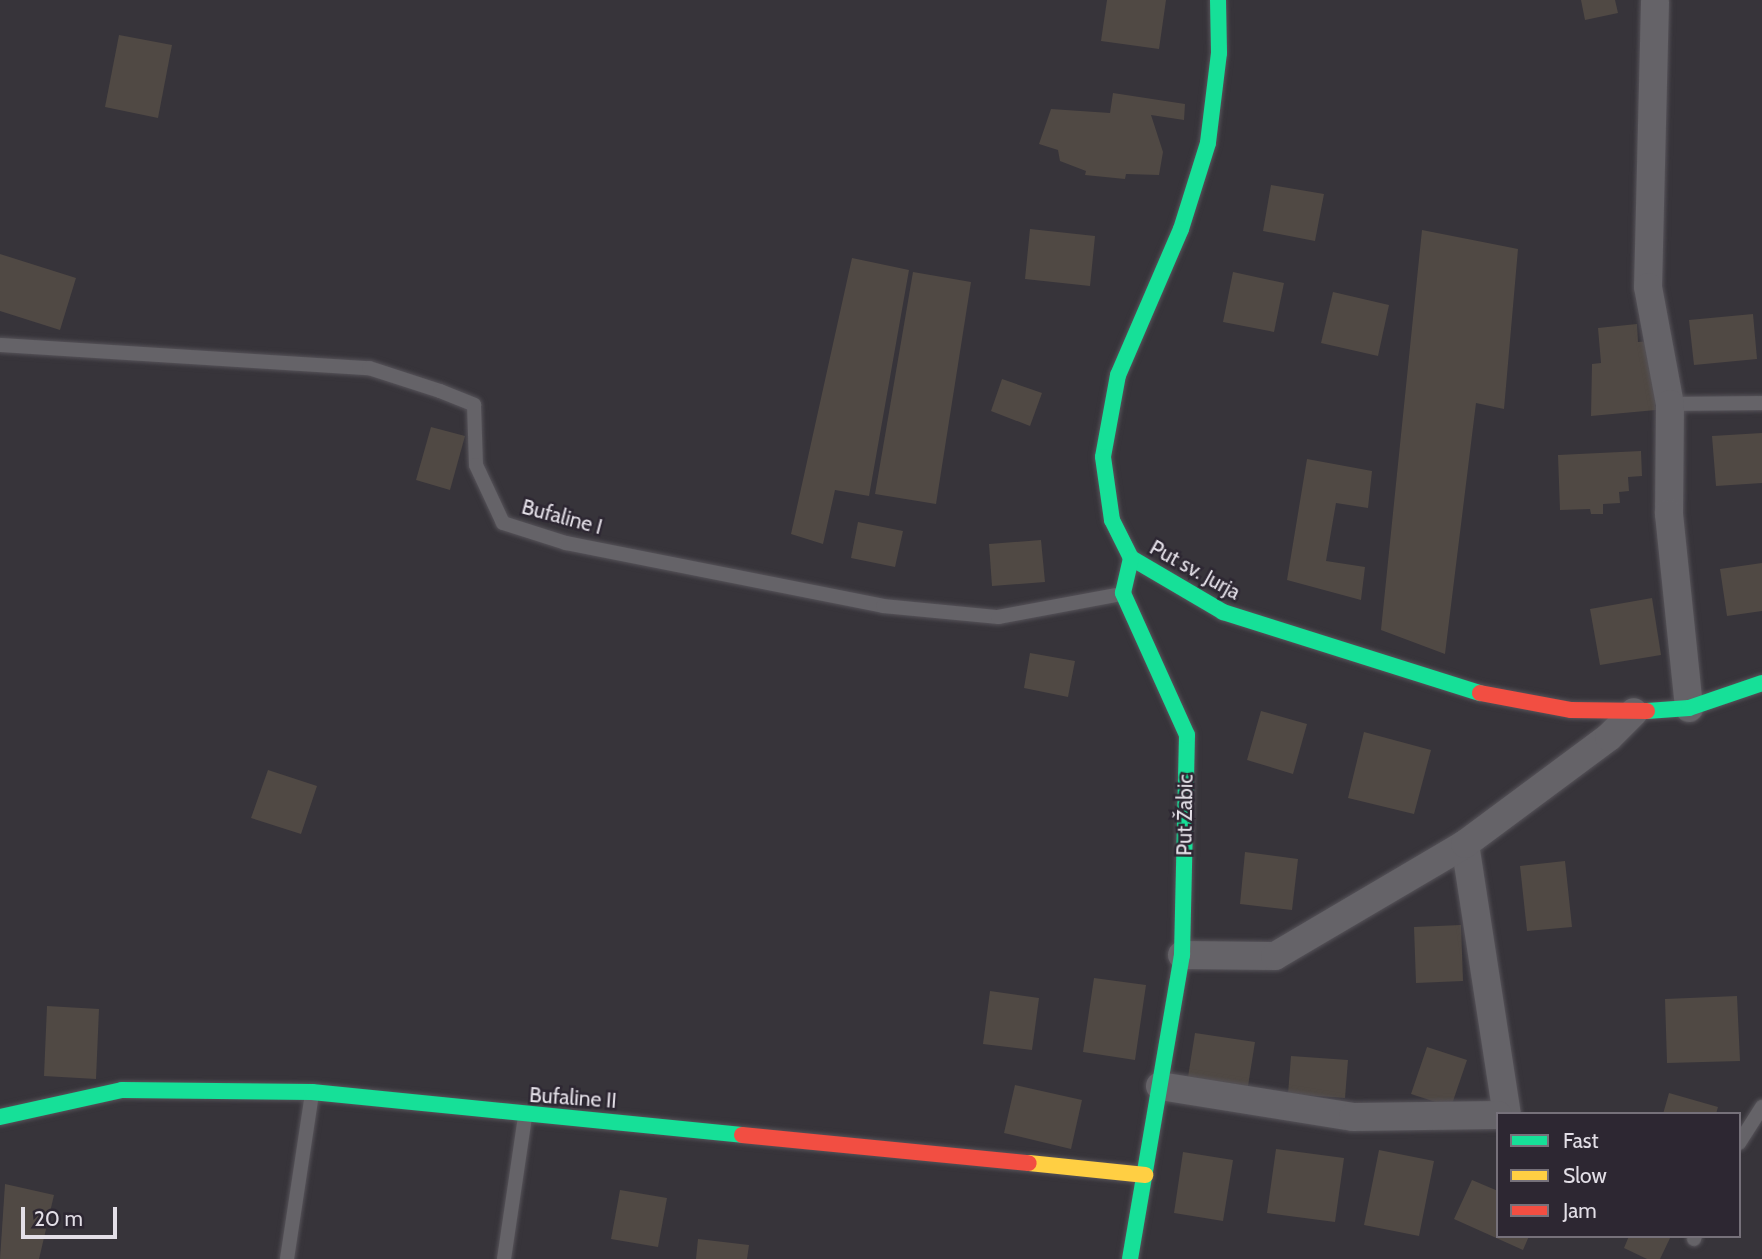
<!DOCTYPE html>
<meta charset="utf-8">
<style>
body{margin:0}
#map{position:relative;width:1762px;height:1259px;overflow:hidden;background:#37343a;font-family:Cabin,sans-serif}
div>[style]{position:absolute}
.building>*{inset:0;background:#504944}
.roads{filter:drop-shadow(0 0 2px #565359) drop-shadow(0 0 2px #565359)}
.lane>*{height:14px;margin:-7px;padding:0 7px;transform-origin:7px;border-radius:7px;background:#656368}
.street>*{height:28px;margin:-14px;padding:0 14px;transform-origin:14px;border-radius:14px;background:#656368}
.fast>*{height:16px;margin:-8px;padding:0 8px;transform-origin:8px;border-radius:8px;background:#16e098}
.slow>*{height:16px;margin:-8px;padding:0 8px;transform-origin:8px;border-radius:8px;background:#ffcf43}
.jam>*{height:16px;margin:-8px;padding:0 8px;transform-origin:8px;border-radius:8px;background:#f24e42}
span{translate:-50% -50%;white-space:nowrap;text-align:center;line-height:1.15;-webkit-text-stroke:5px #2d2732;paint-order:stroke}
.street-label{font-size:21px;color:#e3dfe7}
.legend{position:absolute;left:1496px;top:1112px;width:245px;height:126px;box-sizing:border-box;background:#2d2732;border:2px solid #76717a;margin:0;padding:9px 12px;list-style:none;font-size:21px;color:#e3dfe7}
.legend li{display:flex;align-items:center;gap:14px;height:35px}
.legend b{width:35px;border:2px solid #76717a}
.scale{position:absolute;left:21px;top:1207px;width:96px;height:32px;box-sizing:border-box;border:4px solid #e3dfe7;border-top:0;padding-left:9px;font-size:21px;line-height:24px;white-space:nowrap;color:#e3dfe7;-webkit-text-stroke:5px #2d2732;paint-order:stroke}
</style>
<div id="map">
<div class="building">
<div style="clip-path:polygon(1107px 0,1166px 0,1159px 49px,1101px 41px)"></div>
<div style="clip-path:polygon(1581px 0,1615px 0,1618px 13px,1585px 20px)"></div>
<div style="clip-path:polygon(119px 35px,172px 45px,158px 118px,105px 107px)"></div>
<div style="clip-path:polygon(1113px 93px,1185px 104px,1184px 120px,1151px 115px,1163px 152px,1159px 175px,1126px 174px,1125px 179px,1085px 175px,1086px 171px,1060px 161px,1058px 150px,1039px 144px,1051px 109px,1110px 113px)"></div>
<div style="clip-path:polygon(1271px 185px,1324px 194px,1315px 241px,1263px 231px)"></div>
<div style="clip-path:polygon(1030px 229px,1095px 236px,1090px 286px,1025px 279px)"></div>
<div style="clip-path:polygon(1422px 230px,1518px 249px,1504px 409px,1476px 403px,1445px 654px,1381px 630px)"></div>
<div style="clip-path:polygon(0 254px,76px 278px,60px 330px,0 311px)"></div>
<div style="clip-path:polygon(852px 258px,909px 270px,869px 496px,835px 490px,823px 544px,791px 534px)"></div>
<div style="clip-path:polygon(913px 272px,971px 282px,936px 504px,875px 494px)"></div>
<div style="clip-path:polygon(1233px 272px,1284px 283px,1274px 332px,1223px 322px)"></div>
<div style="clip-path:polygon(1333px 292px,1389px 305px,1378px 356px,1321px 343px)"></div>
<div style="clip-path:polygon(1753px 314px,1757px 359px,1694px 365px,1689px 320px)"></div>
<div style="clip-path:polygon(1637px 324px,1638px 342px,1650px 341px,1656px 410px,1591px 416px,1592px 364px,1601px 363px,1598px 328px)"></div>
<div style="clip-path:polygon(1002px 379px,1042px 393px,1030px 426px,991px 411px)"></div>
<div style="clip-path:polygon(431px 427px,465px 436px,450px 490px,416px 480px)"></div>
<div style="clip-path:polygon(1762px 433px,1762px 483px,1716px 486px,1712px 436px)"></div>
<div style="clip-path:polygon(1641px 451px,1642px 476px,1628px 477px,1629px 491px,1619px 492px,1620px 503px,1603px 504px,1603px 514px,1591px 514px,1590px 509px,1560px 510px,1558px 455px)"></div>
<div style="clip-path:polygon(1307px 459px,1372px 471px,1368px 508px,1336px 503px,1326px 561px,1365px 567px,1361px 600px,1287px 580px)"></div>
<div style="clip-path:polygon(858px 522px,903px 531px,895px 567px,851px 558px)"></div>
<div style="clip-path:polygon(1041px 540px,1045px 582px,992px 586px,989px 544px)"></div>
<div style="clip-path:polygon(1762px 563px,1762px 611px,1727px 616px,1720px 569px)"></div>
<div style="clip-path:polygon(1652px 598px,1661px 655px,1600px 665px,1590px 609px)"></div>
<div style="clip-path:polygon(1030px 653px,1075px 661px,1068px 697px,1024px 688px)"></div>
<div style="clip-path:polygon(1261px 711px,1307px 724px,1293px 774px,1247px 760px)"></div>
<div style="clip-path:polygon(1364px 732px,1431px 750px,1414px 814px,1348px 798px)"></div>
<div style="clip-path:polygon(268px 770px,317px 786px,301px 834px,251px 818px)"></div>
<div style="clip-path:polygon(1245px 852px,1298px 859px,1292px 910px,1240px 904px)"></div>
<div style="clip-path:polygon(1565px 861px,1572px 927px,1527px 931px,1520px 866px)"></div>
<div style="clip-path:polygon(1461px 925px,1463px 981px,1416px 983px,1414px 927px)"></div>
<div style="clip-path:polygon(1094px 978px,1146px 985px,1135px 1060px,1083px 1052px)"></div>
<div style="clip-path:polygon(990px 991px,1039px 998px,1032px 1050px,983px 1044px)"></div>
<div style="clip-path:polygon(1737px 996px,1740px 1061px,1667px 1063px,1665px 999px)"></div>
<div style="clip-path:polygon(47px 1006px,99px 1009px,96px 1079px,44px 1076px)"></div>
<div style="clip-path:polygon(1195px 1033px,1255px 1042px,1248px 1086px,1188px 1077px)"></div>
<div style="clip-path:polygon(1427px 1047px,1467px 1060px,1451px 1107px,1411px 1094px)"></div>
<div style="clip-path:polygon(1291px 1056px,1348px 1060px,1345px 1098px,1288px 1094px)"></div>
<div style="clip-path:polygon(1015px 1085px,1082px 1100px,1071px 1149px,1004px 1133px)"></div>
<div style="clip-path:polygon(1669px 1093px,1718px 1107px,1716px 1114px,1663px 1114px)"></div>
<div style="clip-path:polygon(1276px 1149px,1344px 1158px,1335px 1222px,1267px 1213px)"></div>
<div style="clip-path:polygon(1379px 1150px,1434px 1161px,1419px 1236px,1364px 1225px)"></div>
<div style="clip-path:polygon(1183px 1152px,1233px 1160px,1223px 1221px,1174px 1213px)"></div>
<div style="clip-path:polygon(1472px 1180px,1498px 1191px,1498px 1236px,1529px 1236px,1523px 1250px,1454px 1219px)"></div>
<div style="clip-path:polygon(5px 1184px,54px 1195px,39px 1259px,0 1259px)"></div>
<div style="clip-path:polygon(620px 1190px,667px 1198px,658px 1247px,611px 1239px)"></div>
<div style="clip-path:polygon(1629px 1236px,1671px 1236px,1660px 1259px,1647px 1259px,1624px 1248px)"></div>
<div style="clip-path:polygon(698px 1239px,749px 1245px,747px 1259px,696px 1259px)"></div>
</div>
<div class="roads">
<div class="lane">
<div style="left:0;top:345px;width:370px;rotate:3.6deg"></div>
<div style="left:369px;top:368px;width:75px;rotate:17.9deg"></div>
<div style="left:440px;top:391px;width:37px;rotate:22deg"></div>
<div style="left:474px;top:405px;width:60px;rotate:88.1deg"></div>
<div style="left:476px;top:465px;width:64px;rotate:65deg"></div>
<div style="left:503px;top:523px;width:66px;rotate:17.6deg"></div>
<div style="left:566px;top:543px;width:323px;rotate:11.2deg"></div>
<div style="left:883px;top:606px;width:116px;rotate:5.5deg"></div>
<div style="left:998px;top:617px;width:125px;rotate:-10.6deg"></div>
<div style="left:1670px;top:404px;width:92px;rotate:-0.6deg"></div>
<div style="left:1739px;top:1143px;width:43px;rotate:-57.4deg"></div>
<div style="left:1694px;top:1239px;width:3px;rotate:-72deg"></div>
<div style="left:287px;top:1259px;width:167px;rotate:-81.4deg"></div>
<div style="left:504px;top:1259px;width:145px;rotate:-81.6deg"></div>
</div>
<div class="street">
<div style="left:1655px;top:2px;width:285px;rotate:91.4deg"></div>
<div style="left:1648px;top:287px;width:119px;rotate:79.4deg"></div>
<div style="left:1670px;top:404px;width:110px;rotate:90.5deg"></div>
<div style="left:1669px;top:514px;width:195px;rotate:84.1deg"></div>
<div style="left:1465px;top:844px;width:273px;rotate:81.2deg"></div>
<div style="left:1182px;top:955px;width:93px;rotate:0.6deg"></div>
<div style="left:1275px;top:956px;width:221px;rotate:-30.5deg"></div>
<div style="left:1465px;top:844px;width:179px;rotate:-36.6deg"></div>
<div style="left:1609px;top:737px;width:35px;rotate:-45deg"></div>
<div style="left:1160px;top:1086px;width:195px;rotate:9.1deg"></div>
<div style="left:1353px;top:1117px;width:145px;rotate:-0.8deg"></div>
</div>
<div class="fast">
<div style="left:1218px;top:0;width:53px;rotate:88.9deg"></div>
<div style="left:1219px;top:53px;width:91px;rotate:97deg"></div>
<div style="left:1208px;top:143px;width:90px;rotate:107.4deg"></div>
<div style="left:1181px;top:229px;width:159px;rotate:113.3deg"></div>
<div style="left:1118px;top:375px;width:83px;rotate:100.4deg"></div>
<div style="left:1103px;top:457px;width:64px;rotate:81.9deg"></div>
<div style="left:1112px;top:520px;width:42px;rotate:63.4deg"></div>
<div style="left:1131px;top:558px;width:107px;rotate:30.4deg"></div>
<div style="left:1223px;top:612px;width:269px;rotate:17.5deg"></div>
<div style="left:1647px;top:711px;width:42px;rotate:-4.1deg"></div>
<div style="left:1689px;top:708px;width:77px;rotate:-18.9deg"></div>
<div style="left:0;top:1117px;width:125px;rotate:-12.5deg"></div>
<div style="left:122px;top:1090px;width:190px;rotate:0.6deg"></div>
<div style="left:312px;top:1092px;width:432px;rotate:5.7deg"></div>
<div style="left:1130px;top:1259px;width:308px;rotate:-80.3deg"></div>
<div style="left:1182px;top:955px;width:220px;rotate:-88.7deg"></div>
<div style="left:1187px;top:735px;width:156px;rotate:-114.3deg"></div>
<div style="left:1123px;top:593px;width:36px;rotate:-77deg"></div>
</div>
<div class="slow">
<div style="left:1029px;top:1163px;width:117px;rotate:5.9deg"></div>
</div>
<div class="jam">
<div style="left:1480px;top:693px;width:93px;rotate:10.6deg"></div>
<div style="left:1571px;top:710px;width:76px;rotate:0.8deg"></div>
<div style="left:742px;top:1135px;width:288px;rotate:5.6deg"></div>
</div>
</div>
<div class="street-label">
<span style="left:562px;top:517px;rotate:15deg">Bufaline I</span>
<span style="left:1195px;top:570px;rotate:29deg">Put sv. Jurja</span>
<span style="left:1185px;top:815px;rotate:-89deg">Put Žabic</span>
<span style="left:573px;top:1098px;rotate:4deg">Bufaline II</span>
</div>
<ul class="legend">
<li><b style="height:9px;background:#16e098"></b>Fast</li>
<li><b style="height:9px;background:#ffcf43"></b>Slow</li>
<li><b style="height:9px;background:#f24e42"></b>Jam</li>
</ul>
<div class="scale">20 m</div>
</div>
